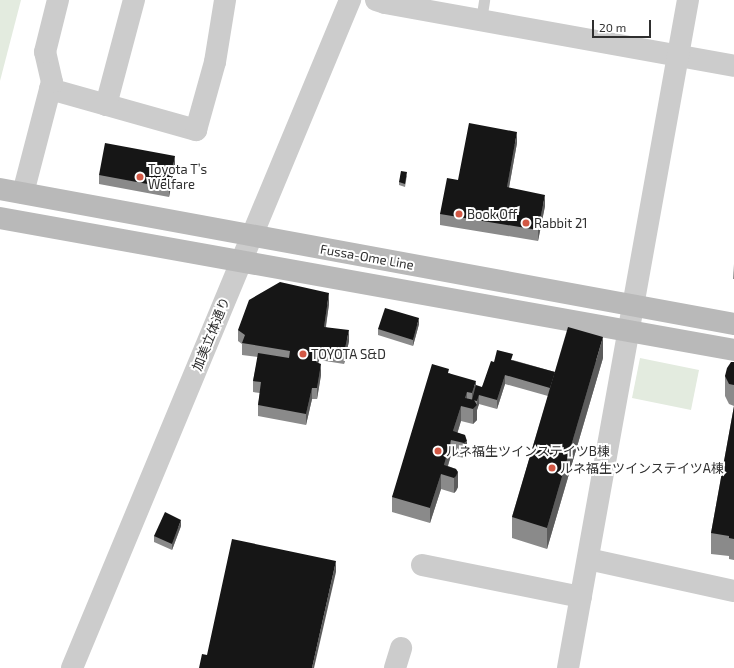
<!DOCTYPE html>
<meta charset="utf-8">
<style>
body{margin:0}
#map{position:relative;width:734px;height:668px;overflow:hidden;background:#fff;font-family:"Exo 2","Noto Sans JP",sans-serif}
div>[style]{position:absolute}
.green>*{inset:0;background:#e3ebdf}
.service>*{height:11px;margin:-5.5px;padding:0 5.5px;transform-origin:5.5px;border-radius:5.5px;background:#ccc}
.minor>*{height:22px;margin:-11px;padding:0 11px;transform-origin:11px;border-radius:11px;background:#ccc}
.tertiary>*{height:22px;margin:-11px;padding:0 11px;transform-origin:11px;border-radius:11px;background:#ccc}
.secondary>*{height:22px;margin:-11px;padding:0 11px;transform-origin:11px;border-radius:11px;background:#b9b9b9}
.wall>*{inset:0;background:#8a8a8a}
.shaded-wall>*{inset:0;background:#5c5c5c}
.building>*{inset:0;background:#161616}
.dots>*{width:11px;height:11px;translate:-50% -50%;box-sizing:border-box;border:2px solid #fff;border-radius:50%}
span{translate:-50% -50%;white-space:nowrap;text-align:center;line-height:1.15;-webkit-text-stroke:4px #fff;paint-order:stroke}
.poi-label{font-size:13px;color:#2f2f2f}
.left{translate:0 -50%;text-align:left}
.street-label{font-size:13px;color:#2f2f2f}
.scale{position:absolute;left:592px;top:20px;width:59px;height:18px;box-sizing:border-box;border:2px solid #2f2f2f;border-top:0;padding-left:5px;font-size:12px;line-height:14px;white-space:nowrap;color:#2f2f2f;-webkit-text-stroke:3px #fff;paint-order:stroke}
</style>
<div id="map">
<div class="green">
<div style="clip-path:polygon(0 0,21px 0,0 81px)"></div>
<div style="clip-path:polygon(640px 358px,699px 370px,691px 410px,632px 398px)"></div>
</div>
<div class="service">
<div style="left:481px;top:20px;width:20px;rotate:-81deg"></div>
</div>
<div class="minor">
<div style="left:376px;top:0;width:9px;rotate:18deg"></div>
<div style="left:385px;top:3px;width:355px;rotate:10.2deg"></div>
<div style="left:50px;top:89px;width:152px;rotate:15.7deg"></div>
<div style="left:196px;top:130px;width:71px;rotate:-74.4deg"></div>
<div style="left:215px;top:62px;width:63px;rotate:-80.8deg"></div>
<div style="left:106px;top:105px;width:109px;rotate:-75.1deg"></div>
<div style="left:23px;top:193px;width:115px;rotate:-75.4deg"></div>
<div style="left:52px;top:82px;width:31px;rotate:-103deg"></div>
<div style="left:45px;top:52px;width:54px;rotate:-76deg"></div>
<div style="left:588px;top:559px;width:149px;rotate:12.4deg"></div>
<div style="left:422px;top:565px;width:162px;rotate:11.4deg"></div>
<div style="left:395px;top:668px;width:21px;rotate:-73deg"></div>
</div>
<div class="tertiary">
<div style="left:72px;top:668px;width:724px;rotate:-67.4deg"></div>
<div style="left:568px;top:668px;width:679px;rotate:-79.82deg"></div>
</div>
<div class="secondary">
<div style="left:0;top:189px;width:746px;rotate:10.42deg"></div>
<div style="left:0;top:218px;width:746px;rotate:10.19deg"></div>
</div>
<div class="wall">
<div style="clip-path:polygon(517px 143px,509px 188px,545px 206px,538px 241px,440px 225px,440px 214px,458px 180px)"></div>
<div style="clip-path:polygon(175px 165px,169px 197px,99px 184px,99px 175px)"></div>
<div style="clip-path:polygon(407px 175px,405px 187px,399px 185px,399px 182px)"></div>
<div style="clip-path:polygon(734px 264px,734px 279px,733px 279px)"></div>
<div style="clip-path:polygon(329px 304px,326px 327px,349px 341px,344px 364px,319px 360px,318px 363px,321px 375px,317px 399px,312px 399px,306px 425px,258px 416px,258px 405px,260px 393px,253px 392px,253px 381px,258px 357px,242px 355px,242px 344px,238px 341px,238px 330px)"></div>
<div style="clip-path:polygon(419px 324px,413px 346px,378px 335px,378px 329px)"></div>
<div style="clip-path:polygon(603px 358px,547px 549px,512px 538px,512px 517px,548px 396px,505px 384px,497px 409px,479px 404px,477px 410px,477px 420px,473px 424px,461px 421px,457px 433px,465px 435px,467px 456px,464px 458px,451px 455px,448px 466px,456px 469px,458px 487px,456px 491px,454px 493px,441px 489px,430px 523px,392px 512px,392px 497px,449px 373px,476px 387px,482px 387px,494px 362px,513px 360px,555px 372px)"></div>
<div style="clip-path:polygon(734px 362px,734px 406px,729px 404px,725px 396px,725px 376px)"></div>
<div style="clip-path:polygon(734px 406px,734px 560px,729px 559px,729px 556px,711px 554px,711px 533px)"></div>
<div style="clip-path:polygon(181px 526px,172px 550px,154px 542px,154px 536px)"></div>
</div>
<div class="shaded-wall">
<div style="clip-path:polygon(517px 132px,517px 143px,507px 198px,507px 187px)"></div>
<div style="clip-path:polygon(175px 156px,175px 165px,169px 197px,169px 188px)"></div>
<div style="clip-path:polygon(545px 195px,545px 206px,538px 241px,538px 230px)"></div>
<div style="clip-path:polygon(329px 293px,329px 304px,324px 338px,324px 327px)"></div>
<div style="clip-path:polygon(419px 318px,419px 324px,413px 346px,413px 340px)"></div>
<div style="clip-path:polygon(349px 330px,349px 341px,344px 364px,344px 353px)"></div>
<div style="clip-path:polygon(603px 337px,603px 358px,547px 549px,547px 528px)"></div>
<div style="clip-path:polygon(319px 349px,319px 360px,316px 374px,316px 362px)"></div>
<div style="clip-path:polygon(321px 364px,321px 375px,317px 399px,317px 388px)"></div>
<div style="clip-path:polygon(505px 375px,505px 384px,497px 409px,497px 400px)"></div>
<div style="clip-path:polygon(476px 381px,476px 396px,472px 400px,472px 393px)"></div>
<div style="clip-path:polygon(312px 388px,312px 399px,306px 425px,306px 414px)"></div>
<div style="clip-path:polygon(467px 392px,467px 407px,465px 398px)"></div>
<div style="clip-path:polygon(479px 395px,479px 404px,477px 410px,477px 401px)"></div>
<div style="clip-path:polygon(477px 405px,477px 420px,473px 424px,473px 409px)"></div>
<div style="clip-path:polygon(461px 406px,461px 421px,455px 441px,453px 431px)"></div>
<div style="clip-path:polygon(451px 440px,451px 455px,445px 475px,444px 465px)"></div>
<div style="clip-path:polygon(467px 441px,467px 456px,464px 458px,464px 443px)"></div>
<div style="clip-path:polygon(458px 472px,458px 487px,456px 491px,454px 493px,454px 478px)"></div>
<div style="clip-path:polygon(441px 474px,441px 489px,430px 523px,430px 508px)"></div>
<div style="clip-path:polygon(181px 520px,181px 526px,172px 550px,172px 544px)"></div>
<div style="clip-path:polygon(336px 561px,336px 572px,314px 668px,312px 668px)"></div>
</div>
<div class="building">
<div style="clip-path:polygon(469px 123px,517px 132px,507px 187px,545px 195px,538px 230px,440px 214px,447px 178px,458px 180px)"></div>
<div style="clip-path:polygon(105px 143px,175px 156px,169px 188px,99px 175px)"></div>
<div style="clip-path:polygon(401px 171px,407px 172px,405px 184px,399px 182px)"></div>
<div style="clip-path:polygon(280px 282px,329px 293px,324px 327px,349px 330px,344px 353px,319px 349px,316px 362px,321px 364px,317px 388px,312px 388px,306px 414px,258px 405px,261px 382px,253px 381px,258px 353px,289px 358px,290px 351px,242px 343px,245px 335px,238px 330px,249px 300px)"></div>
<div style="clip-path:polygon(385px 308px,419px 318px,413px 340px,378px 329px)"></div>
<div style="clip-path:polygon(568px 327px,603px 337px,547px 528px,512px 517px)"></div>
<div style="clip-path:polygon(497px 350px,513px 354px,511px 360px,555px 372px,550px 388px,505px 375px,497px 400px,479px 395px,477px 401px,472px 400px,476px 385px,482px 387px,491px 361px,494px 362px)"></div>
<div style="clip-path:polygon(731px 362px,734px 362px,734px 385px,729px 384px,725px 376px,727px 368px)"></div>
<div style="clip-path:polygon(432px 364px,449px 369px,448px 373px,476px 381px,472px 393px,467px 392px,465px 398px,474px 400px,477px 405px,473px 409px,461px 406px,453px 431px,465px 435px,467px 441px,464px 443px,451px 440px,444px 465px,456px 469px,458px 472px,456px 476px,454px 478px,441px 474px,430px 508px,392px 497px)"></div>
<div style="clip-path:polygon(734px 406px,734px 539px,729px 538px,729px 536px,711px 533px)"></div>
<div style="clip-path:polygon(165px 512px,181px 520px,172px 544px,154px 536px)"></div>
<div style="clip-path:polygon(232px 539px,336px 561px,312px 668px,199px 668px,202px 654px,207px 655px)"></div>
</div>
<div class="dots">
<div style="left:140px;top:177px;background:#d25845"></div>
<div style="left:459px;top:214px;background:#d25845"></div>
<div style="left:526px;top:223px;background:#d25845"></div>
<div style="left:303px;top:354px;background:#d25845"></div>
<div style="left:438px;top:451px;background:#d25845"></div>
<div style="left:552px;top:468px;background:#d25845"></div>
</div>
<div class="poi-label">
<span class="left" style="left:148px;top:177px">Toyota T’s<br>Welfare</span>
<span class="left" style="left:467px;top:214px">Book Off</span>
<span class="left" style="left:534px;top:223px">Rabbit 21</span>
<span class="left" style="left:311px;top:354px">TOYOTA S&amp;D</span>
<span class="left" style="left:446px;top:451px">ルネ福生ツインステイツB棟</span>
<span class="left" style="left:560px;top:468px">ルネ福生ツインステイツA棟</span>
</div>
<div class="street-label">
<span style="left:367px;top:257px;rotate:10deg">Fussa-Ome Line</span>
<span style="left:211px;top:334px;rotate:-68deg">加美立体通り</span>
</div>
<div class="scale">20 m</div>
</div>
